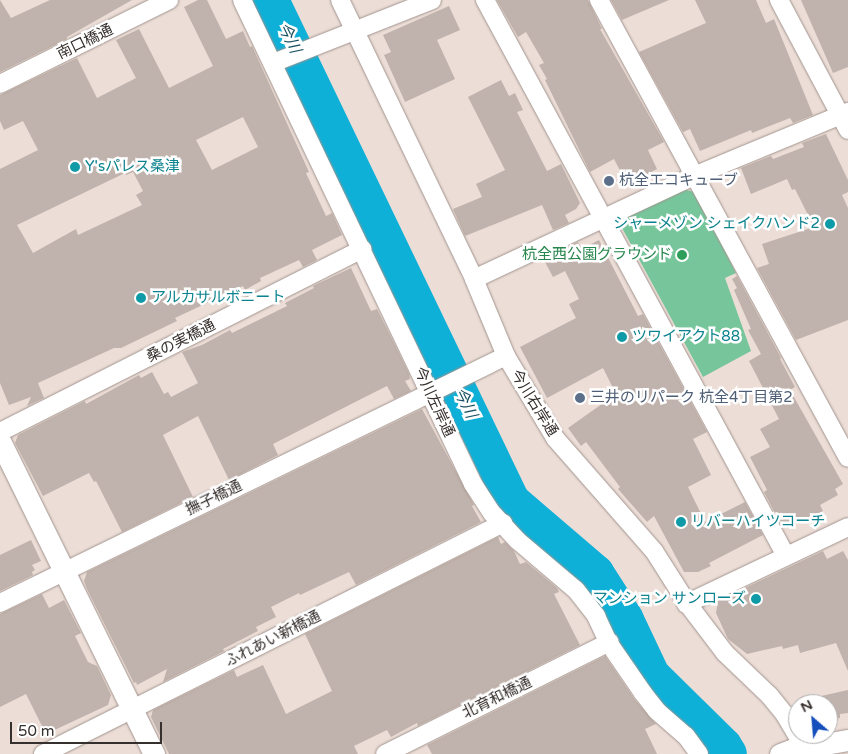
<!DOCTYPE html>
<meta charset="utf-8">
<style>
body{margin:0}
#map{position:relative;width:848px;height:754px;overflow:hidden;background:#ecddd7;font-family:"Varela Round","Noto Sans JP",sans-serif}
div>[style]{position:absolute}
.green>*{inset:0;background:#77c69b}
.river>*{height:36px;margin:-18px;padding:0 18px;transform-origin:18px;border-radius:18px;background:#0eb0d8}
.building>*{inset:0;background:#c0b2ac}
.roads{filter:drop-shadow(0 0 1px #a2948e) drop-shadow(0 0 1px #a2948e)}
.minor>*{height:18px;margin:-9px;padding:0 9px;transform-origin:9px;border-radius:9px;background:#fff}
.tertiary>*{height:21px;margin:-10.5px;padding:0 10.5px;transform-origin:10.5px;border-radius:10.5px;background:#fff}
.dots>*{width:14px;height:14px;translate:-50% -50%;box-sizing:border-box;border:2px solid #fff;border-radius:50%}
span{translate:-50% -50%;white-space:nowrap;text-align:center;line-height:1.15;-webkit-text-stroke:5px #fff;paint-order:stroke}
.street-label{font-size:15px;color:#352f2d}
.culture-label{font-size:15px;color:#0d838f}
.left{translate:0 -50%;text-align:left}
.right{translate:-100% -50%;text-align:right}
.service-label{font-size:15px;color:#4e5e75}
.leisure-label{font-size:15px;color:#27864d}
.water-label{font-size:16px;color:#185061;font-style:italic}
.north{position:absolute;left:788px;top:694px;width:50px;height:50px;box-sizing:border-box;background:#fff;border:1px solid #aeacab;border-radius:50%;rotate:333deg;font-size:14px;font-weight:700;line-height:20px;text-align:center;color:#352f2d}
.north::after{content:'';display:block;margin:auto;width:18px;height:22px;background:#144fbb;clip-path:polygon(50% 0,100% 100%,50% 72%,0 100%)}
.scale{position:absolute;left:10px;top:722px;width:152px;height:22px;box-sizing:border-box;border:2px solid #352f2d;border-top:0;padding-left:6px;font-size:15px;line-height:18px;white-space:nowrap;color:#352f2d;-webkit-text-stroke:4px #fff;paint-order:stroke}
</style>
<div id="map">
<div class="green">
<div style="clip-path:polygon(682px 189px,695px 192px,736px 273px,725px 278px,751px 351px,703px 377px,621px 226px,624px 217px)"></div>
</div>
<div class="river">
<div style="left:271px;top:0;width:556px;rotate:64.31deg"></div>
<div style="left:512px;top:501px;width:111px;rotate:40.6deg"></div>
<div style="left:596px;top:573px;width:54px;rotate:57.2deg"></div>
<div style="left:625px;top:618px;width:63px;rotate:64.7deg"></div>
<div style="left:652px;top:675px;width:101px;rotate:44.6deg"></div>
<div style="left:724px;top:746px;width:9px;rotate:58deg"></div>
</div>
<div class="building">
<div style="clip-path:polygon(0 0,11px 18px,50px 0,132px 0,67px 37px,67px 39px,0 72px)"></div>
<div style="clip-path:polygon(evenodd,198px 0,207px 0,226px 39px,243px 31px,250px 47px,252px 46px,309px 172px,306px 173px,326px 216px,332px 213px,342px 235px,312px 250px,317px 260px,303px 267px,299px 260px,260px 278px,261px 281px,245px 290px,243px 286px,175px 318px,177px 321px,121px 348px,114px 348px,38px 383px,44px 398px,27px 406px,31px 397px,9px 405px,0 383px,0 169px,38px 150px,23px 121px,4px 130px,0 121px,0 95px,77px 58px,97px 98px,136px 78px,116px 40px,139px 29px,169px 88px,213px 66px,184px 7px,198px 0,243px 117px,258px 147px,212px 170px,196px 140px,243px 117px,198px 0,133px 172px,143px 191px,136px 195px,142px 205px,78px 235px,76px 229px,33px 253px,17px 225px,125px 173px,126px 175px,133px 172px)"></div>
<div style="clip-path:polygon(497px 0,588px 0,602px 29px,600px 29px,664px 142px,648px 150px,657px 169px,627px 184px,614px 159px,590px 172px,545px 80px,547px 79px,539px 65px,544px 63px,526px 32px,518px 37px)"></div>
<div style="clip-path:polygon(611px 0,669px 0,622px 20px)"></div>
<div style="clip-path:polygon(695px 0,756px 0,766px 23px,774px 19px,813px 115px,793px 123px,790px 118px,752px 133px,751px 130px,700px 151px,690px 129px,683px 132px,639px 52px,706px 23px)"></div>
<div style="clip-path:polygon(801px 0,848px 0,848px 67px,833px 73px)"></div>
<div style="clip-path:polygon(449px 6px,460px 30px,437px 40px,455px 79px,405px 102px,384px 55px,391px 52px,383px 35px)"></div>
<div style="clip-path:polygon(501px 80px,509px 96px,515px 93px,523px 110px,517px 112px,547px 171px,561px 164px,580px 203px,576px 209px,565px 215px,569px 223px,553px 230px,542px 205px,465px 236px,453px 209px,482px 197px,476px 184px,505px 170px,468px 97px)"></div>
<div style="clip-path:polygon(826px 134px,848px 180px,848px 192px,842px 195px,848px 208px,848px 320px,796px 340px,757px 268px,769px 264px,762px 244px,814px 227px,795px 189px,792px 190px,787px 179px,751px 194px,741px 168px,771px 156px,773px 159px,804px 147px,802px 143px)"></div>
<div style="clip-path:polygon(599px 240px,638px 316px,643px 314px,707px 432px,693px 439px,711px 475px,688px 487px,705px 522px,745px 502px,763px 535px,709px 563px,711px 566px,698px 572px,684px 572px,654px 516px,647px 522px,618px 489px,620px 487px,586px 442px,581px 446px,568px 428px,616px 394px,603px 368px,547px 398px,520px 347px,576px 318px,569px 304px,579px 299px,565px 271px,553px 277px,545px 262px,545px 257px,578px 242px,582px 249px)"></div>
<div style="clip-path:polygon(351px 268px,371px 311px,377px 309px,395px 345px,409px 374px,410px 379px,405px 381px,411px 391px,394px 399px,387px 386px,367px 396px,273px 444px,278px 455px,229px 480px,198px 416px,163px 435px,193px 497px,122px 532px,96px 481px,94px 482px,89px 473px,43px 496px,15px 443px,18px 435px,85px 401px,86px 404px,139px 375px,141px 378px,152px 372px,164px 394px,168px 392px,171px 397px,198px 383px,182px 352px,202px 345px,230px 330px,232px 333px,287px 306px,285px 303px,314px 288px,313px 286px)"></div>
<div style="clip-path:polygon(737px 276px,781px 358px,780px 359px,795px 387px,790px 390px,843px 484px,835px 489px,838px 495px,820px 505px,823px 511px,787px 528px,784px 524px,782px 526px,764px 492px,767px 490px,750px 457px,770px 447px,760px 429px,779px 419px,749px 361px,761px 354px,748px 330px,751px 329px,734px 290px,737px 288px,732px 279px)"></div>
<div style="clip-path:polygon(422px 409px,474px 505px,472px 506px,481px 522px,356px 585px,349px 572px,300px 595px,299px 593px,271px 607px,276px 617px,256px 627px,258px 631px,223px 649px,224px 651px,163px 682px,167px 669px,137px 685px,136px 682px,134px 683px,87px 589px,84px 581px,87px 572px)"></div>
<div style="clip-path:polygon(498px 537px,501px 544px,505px 542px,514px 551px,520px 564px,526px 562px,557px 588px,559px 592px,554px 594px,580px 645px,418px 726px,417px 723px,391px 737px,387px 730px,354px 746px,358px 754px,169px 754px,151px 717px,153px 710px,234px 670px,237px 677px,263px 665px,286px 714px,332px 691px,305px 634px)"></div>
<div style="clip-path:polygon(31px 540px,41px 561px,32px 565px,35px 570px,32px 572px,33px 575px,0 591px,0 555px)"></div>
<div style="clip-path:polygon(823px 551px,827px 559px,843px 551px,848px 560px,848px 671px,836px 643px,800px 653px,798px 645px,783px 649px,782px 646px,747px 654px,728px 639px,716px 613px,718px 601px)"></div>
<div style="clip-path:polygon(42px 594px,49px 608px,64px 600px,81px 633px,75px 636px,88px 662px,97px 666px,111px 695px,108px 705px,46px 734px,26px 694px,0 707px,0 614px)"></div>
<div style="clip-path:polygon(605px 656px,635px 700px,656px 724px,645px 729px,657px 754px,432px 754px,427px 745px)"></div>
<div style="clip-path:polygon(848px 690px,848px 713px,840px 714px,840px 718px,828px 720px,828px 704px,802px 704px,817px 697px)"></div>
</div>
<div class="roads">
<div class="minor">
<div style="left:242px;top:0;width:536px;rotate:64.49deg"></div>
<div style="left:473px;top:484px;width:35px;rotate:57deg"></div>
<div style="left:492px;top:513px;width:37px;rotate:47deg"></div>
<div style="left:517px;top:540px;width:77px;rotate:40.3deg"></div>
<div style="left:576px;top:590px;width:33px;rotate:52deg"></div>
<div style="left:596px;top:616px;width:29px;rotate:65deg"></div>
<div style="left:608px;top:642px;width:62px;rotate:55.5deg"></div>
<div style="left:643px;top:693px;width:23px;rotate:52deg"></div>
<div style="left:657px;top:711px;width:38px;rotate:41deg"></div>
<div style="left:686px;top:736px;width:22px;rotate:54deg"></div>
<div style="left:340px;top:0;width:310px;rotate:64.3deg"></div>
<div style="left:474px;top:279px;width:83px;rotate:67.4deg"></div>
<div style="left:506px;top:356px;width:96px;rotate:59.1deg"></div>
<div style="left:555px;top:438px;width:150px;rotate:48.8deg"></div>
<div style="left:654px;top:551px;width:62px;rotate:57.6deg"></div>
<div style="left:687px;top:603px;width:63px;rotate:52.8deg"></div>
<div style="left:725px;top:653px;width:61px;rotate:43.7deg"></div>
<div style="left:769px;top:695px;width:26px;rotate:51deg"></div>
<div style="left:785px;top:715px;width:45px;rotate:59.5deg"></div>
<div style="left:485px;top:0;width:632px;rotate:61.57deg"></div>
<div style="left:599px;top:0;width:521px;rotate:61.47deg"></div>
<div style="left:779px;top:0;width:147px;rotate:62deg"></div>
<div style="left:273px;top:63px;width:171px;rotate:-21.6deg"></div>
<div style="left:0;top:84px;width:189px;rotate:-26.4deg"></div>
<div style="left:474px;top:279px;width:245px;rotate:-25.1deg"></div>
<div style="left:696px;top:175px;width:165px;rotate:-22.5deg"></div>
<div style="left:0;top:432px;width:406px;rotate:-26.8deg"></div>
<div style="left:0;top:603px;width:563px;rotate:-26.02deg"></div>
<div style="left:686px;top:604px;width:179px;rotate:-25.4deg"></div>
<div style="left:43px;top:754px;width:515px;rotate:-26.66deg"></div>
<div style="left:385px;top:754px;width:251px;rotate:-26.5deg"></div>
</div>
<div class="tertiary">
<div style="left:0;top:441px;width:349px;rotate:63.8deg"></div>
<div style="left:780px;top:754px;width:12px;rotate:-20deg"></div>
<div style="left:791px;top:750px;width:58px;rotate:-10deg"></div>
</div>
</div>
<div class="dots">
<div style="left:75px;top:167px;background:#0f9aa8"></div>
<div style="left:609px;top:181px;background:#5c6f8a"></div>
<div style="left:830px;top:224px;background:#0f9aa8"></div>
<div style="left:682px;top:255px;background:#2e9e5b"></div>
<div style="left:141px;top:298px;background:#0f9aa8"></div>
<div style="left:622px;top:337px;background:#0f9aa8"></div>
<div style="left:580px;top:398px;background:#5c6f8a"></div>
<div style="left:681px;top:522px;background:#0f9aa8"></div>
<div style="left:756px;top:599px;background:#0f9aa8"></div>
</div>
<div class="street-label">
<span style="left:85px;top:42px;rotate:-26deg">南口橋通</span>
<span style="left:181px;top:341px;rotate:-27deg">桑の実橋通</span>
<span style="left:434px;top:402px;rotate:65deg">今川左岸通</span>
<span style="left:534px;top:403px;rotate:58deg">今川右岸通</span>
<span style="left:214px;top:498px;rotate:-26deg">撫子橋通</span>
<span style="left:273px;top:639px;rotate:-27deg">ふれあい新橋通</span>
<span style="left:497px;top:698px;rotate:-26deg">北育和橋通</span>
</div>
<div class="culture-label">
<span class="left" style="left:85px;top:167px">Y'sパレス桑津</span>
<span class="right" style="left:820px;top:224px">シャーメゾン シェイクハンド2</span>
<span class="left" style="left:151px;top:298px">アルカサルボニート</span>
<span class="left" style="left:632px;top:337px">ツワイアクト88</span>
<span class="left" style="left:691px;top:522px">リバーハイツコーチ</span>
<span class="right" style="left:746px;top:599px">マンション サンローズ</span>
</div>
<div class="service-label">
<span class="left" style="left:619px;top:181px">杭全エコキューブ</span>
<span class="left" style="left:590px;top:398px">三井のリパーク 杭全4丁目第2</span>
</div>
<div class="leisure-label">
<span class="right" style="left:672px;top:255px">杭全西公園グラウンド</span>
</div>
<div class="water-label">
<span style="left:289px;top:38px;rotate:64deg">今川</span>
<span style="left:465px;top:403px;rotate:64deg">今川</span>
</div>
<div class="north">N</div>
<div class="scale">50 m</div>
</div>
